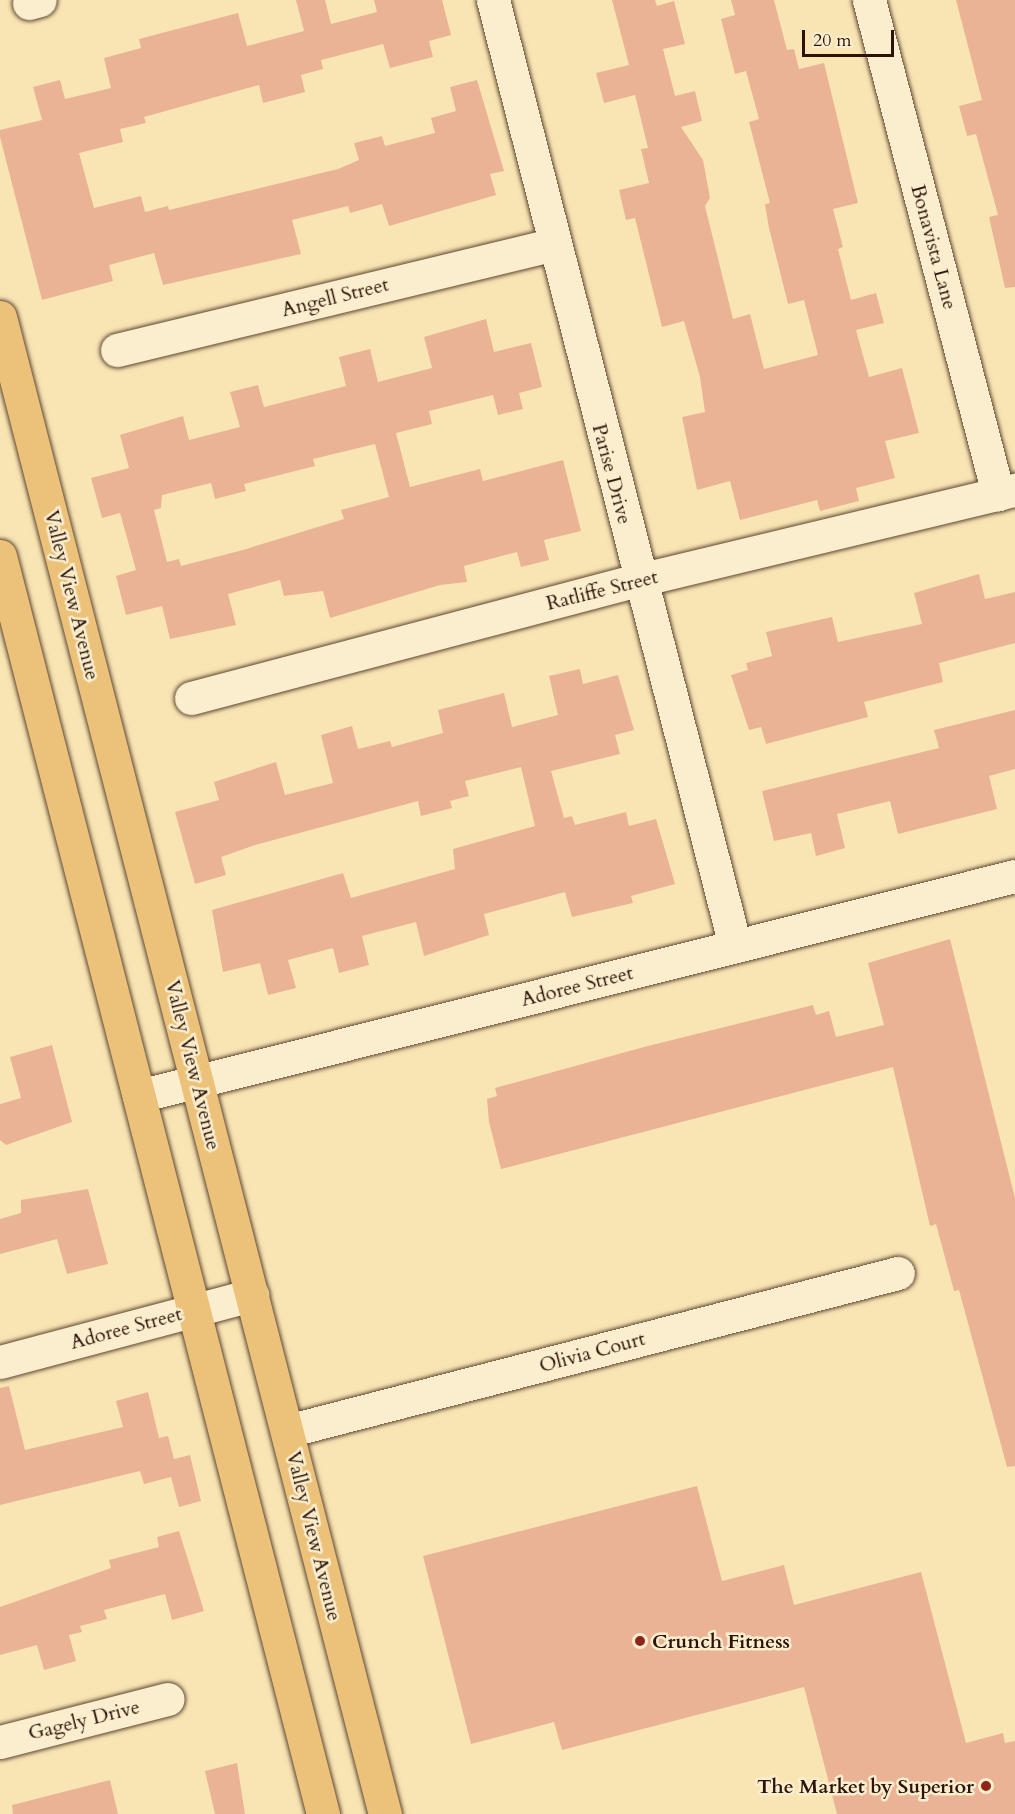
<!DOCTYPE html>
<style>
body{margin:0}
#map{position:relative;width:1015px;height:1814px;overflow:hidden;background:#f9e5b4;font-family:Cardo,serif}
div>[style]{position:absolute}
.building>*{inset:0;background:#eab395}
.roads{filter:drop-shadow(0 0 2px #5f4732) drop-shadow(0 0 2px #5f4732)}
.minor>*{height:33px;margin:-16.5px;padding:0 16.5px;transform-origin:16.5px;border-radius:16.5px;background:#fbeece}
.major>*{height:33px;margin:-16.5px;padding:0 16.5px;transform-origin:16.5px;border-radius:16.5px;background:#ecc27a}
.dots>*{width:16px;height:16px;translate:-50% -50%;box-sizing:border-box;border:3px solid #fbeece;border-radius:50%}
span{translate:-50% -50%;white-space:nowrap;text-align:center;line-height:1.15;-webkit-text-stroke:5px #fbeece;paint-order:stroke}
.street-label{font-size:20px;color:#2c1207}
.poi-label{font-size:20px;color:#2c1207;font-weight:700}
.left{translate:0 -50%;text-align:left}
.right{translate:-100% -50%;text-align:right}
.scale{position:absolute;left:802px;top:30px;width:92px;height:27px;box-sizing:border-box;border:3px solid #2c1207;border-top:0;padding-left:8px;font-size:18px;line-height:21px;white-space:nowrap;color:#2c1207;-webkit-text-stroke:4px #fbeece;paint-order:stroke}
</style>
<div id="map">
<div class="building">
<div style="clip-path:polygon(296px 0,325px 0,331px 24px,377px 12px,374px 0,442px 0,451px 35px,429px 41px,433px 57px,390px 68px,383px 44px,321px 60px,323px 69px,301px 75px,305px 92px,263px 103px,259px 85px,144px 117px,146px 123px,120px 129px,123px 142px,79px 153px,94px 208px,141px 196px,145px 212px,168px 206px,169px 210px,338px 169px,359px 160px,354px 143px,382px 136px,385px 146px,435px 133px,431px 118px,456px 111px,450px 87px,477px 80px,504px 171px,490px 174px,496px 195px,389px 226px,382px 204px,350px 213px,348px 206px,292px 220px,301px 254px,163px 285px,154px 253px,109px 265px,113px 281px,42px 300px,0 137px,0 130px,42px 120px,33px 87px,60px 80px,65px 99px,111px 88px,104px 58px,141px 48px,139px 39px,238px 13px,247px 46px,304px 31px)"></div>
<div style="clip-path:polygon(612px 0,655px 0,657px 6px,674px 1px,685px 44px,663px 49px,675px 96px,695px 91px,702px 121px,681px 127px,703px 160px,710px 198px,705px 206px,733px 319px,750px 314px,764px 369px,818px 355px,804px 300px,788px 304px,769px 228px,765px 204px,770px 203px,749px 122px,759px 119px,746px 71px,735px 74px,721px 19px,735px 15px,731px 0,774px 0,787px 50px,794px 49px,799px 69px,824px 63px,858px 203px,833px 209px,843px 247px,838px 249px,851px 300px,876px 293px,884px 323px,856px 330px,869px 377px,902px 368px,919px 433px,885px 441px,895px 478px,856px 488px,859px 501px,820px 511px,817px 500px,740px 520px,730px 481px,697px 490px,682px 417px,705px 412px,700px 377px,684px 321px,662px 327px,635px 218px,626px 220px,619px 190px,649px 183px,641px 149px,648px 148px,635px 95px,604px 103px,596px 73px,629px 65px)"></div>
<div style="clip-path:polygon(956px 0,1015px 0,1015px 287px,1005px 288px,989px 217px,998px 215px,976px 134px,967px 136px,959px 106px,982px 100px)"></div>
<div style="clip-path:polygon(evenodd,486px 319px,494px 352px,531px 343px,542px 387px,519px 393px,523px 409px,498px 415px,493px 395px,429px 411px,432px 424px,396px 433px,410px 487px,480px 469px,483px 481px,563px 460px,581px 531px,544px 540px,549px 560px,521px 567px,517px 552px,464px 566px,467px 582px,440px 585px,330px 618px,323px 591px,284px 596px,280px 580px,228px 594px,236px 625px,170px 639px,162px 606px,126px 615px,116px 576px,136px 570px,120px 513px,102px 518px,91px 478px,129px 468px,120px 435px,183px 416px,189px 440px,240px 427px,230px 392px,258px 385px,264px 407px,346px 386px,339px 357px,370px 349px,378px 382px,432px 368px,424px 337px,486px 319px,375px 444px,389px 497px,341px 510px,344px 519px,243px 550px,181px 566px,179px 559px,167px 562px,154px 510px,161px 508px,162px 495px,211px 483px,215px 499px,246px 491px,244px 484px,315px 466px,313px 459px,375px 444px)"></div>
<div style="clip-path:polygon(979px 574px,985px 599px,1015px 592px,1015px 643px,939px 663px,943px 682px,864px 702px,868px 717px,766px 744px,761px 727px,749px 730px,731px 675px,748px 670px,746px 663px,772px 656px,766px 632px,832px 617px,838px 642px,922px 624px,914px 593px)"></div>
<div style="clip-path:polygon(580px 669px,583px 684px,618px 675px,634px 730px,615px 735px,620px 754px,551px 771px,564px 818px,572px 816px,575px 825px,626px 812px,629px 826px,656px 819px,675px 884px,631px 896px,633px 903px,572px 917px,565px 892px,484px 914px,489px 935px,424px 956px,416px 922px,362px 936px,369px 965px,339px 973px,333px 948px,288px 960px,296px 988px,268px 995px,260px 963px,223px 972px,212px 910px,343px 873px,351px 898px,455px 869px,453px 849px,535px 826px,521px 767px,465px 781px,469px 796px,450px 801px,452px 808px,421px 816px,418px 801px,255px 845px,221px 857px,226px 875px,195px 884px,175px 812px,219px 800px,214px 782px,276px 762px,285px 795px,333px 783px,321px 735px,352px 726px,358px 749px,390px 741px,392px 747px,443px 733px,438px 710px,504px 693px,512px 727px,558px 715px,549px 676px)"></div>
<div style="clip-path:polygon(1015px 710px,1015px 769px,989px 776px,997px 809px,898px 834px,890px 801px,837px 814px,845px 848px,816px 856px,811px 833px,774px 841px,762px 791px,939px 748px,934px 730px)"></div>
<div style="clip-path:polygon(950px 939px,1015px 1198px,1015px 1466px,1007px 1467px,959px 1290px,954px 1291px,936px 1224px,930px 1226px,893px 1067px,501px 1169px,489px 1122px,487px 1099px,497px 1096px,495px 1088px,644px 1047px,813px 1005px,816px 1015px,829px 1011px,836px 1037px,884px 1025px,868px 963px)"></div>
<div style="clip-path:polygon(52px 1045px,72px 1122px,6px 1145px,0 1140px,0 1104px,21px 1098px,10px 1057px)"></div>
<div style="clip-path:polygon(88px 1189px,108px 1264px,67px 1274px,57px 1239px,0 1254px,0 1219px,21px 1213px,21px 1200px)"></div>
<div style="clip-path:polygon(9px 1386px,25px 1450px,123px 1427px,116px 1401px,148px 1392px,159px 1438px,168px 1436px,174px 1459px,190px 1455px,201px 1501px,179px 1507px,171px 1477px,144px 1484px,140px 1471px,0 1505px,0 1388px)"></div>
<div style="clip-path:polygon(697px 1486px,722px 1581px,784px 1565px,794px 1605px,921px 1572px,966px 1743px,1003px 1733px,1005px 1743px,1015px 1741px,1015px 1814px,837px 1814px,804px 1687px,562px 1750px,554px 1722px,471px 1744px,423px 1556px)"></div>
<div style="clip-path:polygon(179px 1531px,204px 1611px,172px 1620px,165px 1594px,104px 1610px,107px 1619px,80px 1626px,82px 1632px,69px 1635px,76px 1661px,44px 1670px,37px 1645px,0 1655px,0 1607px,111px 1568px,109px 1560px,159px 1547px,157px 1537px)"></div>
<div style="clip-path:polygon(237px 1763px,245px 1814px,215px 1814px,205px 1771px)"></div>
<div style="clip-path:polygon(110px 1780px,118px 1814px,13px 1814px,12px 1805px)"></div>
</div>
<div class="roads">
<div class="minor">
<div style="left:493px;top:0;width:976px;rotate:75.65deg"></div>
<div style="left:869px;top:0;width:511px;rotate:75.36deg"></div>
<div style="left:29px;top:3px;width:11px;rotate:-15deg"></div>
<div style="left:117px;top:350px;width:447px;rotate:-13.6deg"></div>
<div style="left:191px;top:698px;width:463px;rotate:-14.8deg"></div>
<div style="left:639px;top:580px;width:387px;rotate:-13.5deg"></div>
<div style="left:139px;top:1096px;width:903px;rotate:-14.1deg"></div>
<div style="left:0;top:1362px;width:261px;rotate:-14.9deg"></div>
<div style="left:287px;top:1431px;width:631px;rotate:-14.5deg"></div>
<div style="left:0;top:1742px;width:173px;rotate:-14.4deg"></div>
</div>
<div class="major">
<div style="left:0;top:317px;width:1546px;rotate:75.58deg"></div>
<div style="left:0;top:556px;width:1299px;rotate:75.6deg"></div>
</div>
</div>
<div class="dots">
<div style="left:640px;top:1641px;background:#8f2418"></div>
<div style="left:986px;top:1786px;background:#8f2418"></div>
</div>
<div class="street-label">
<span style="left:934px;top:247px;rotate:75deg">Bonavista Lane</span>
<span style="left:335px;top:297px;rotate:-14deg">Angell Street</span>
<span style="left:612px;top:474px;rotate:75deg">Parise Drive</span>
<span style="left:602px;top:590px;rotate:-14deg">Ratliffe Street</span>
<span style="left:72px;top:595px;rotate:76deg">Valley View Avenue</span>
<span style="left:577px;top:986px;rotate:-14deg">Adoree Street</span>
<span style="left:193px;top:1065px;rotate:76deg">Valley View Avenue</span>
<span style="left:126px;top:1328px;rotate:-15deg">Adoree Street</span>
<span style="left:592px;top:1352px;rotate:-15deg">Olivia Court</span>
<span style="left:314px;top:1536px;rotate:76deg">Valley View Avenue</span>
<span style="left:84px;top:1720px;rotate:-14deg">Gagely Drive</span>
</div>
<div class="poi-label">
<span class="left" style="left:652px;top:1641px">Crunch Fitness</span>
<span class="right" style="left:974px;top:1786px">The Market by Superior</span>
</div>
<div class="scale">20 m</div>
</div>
